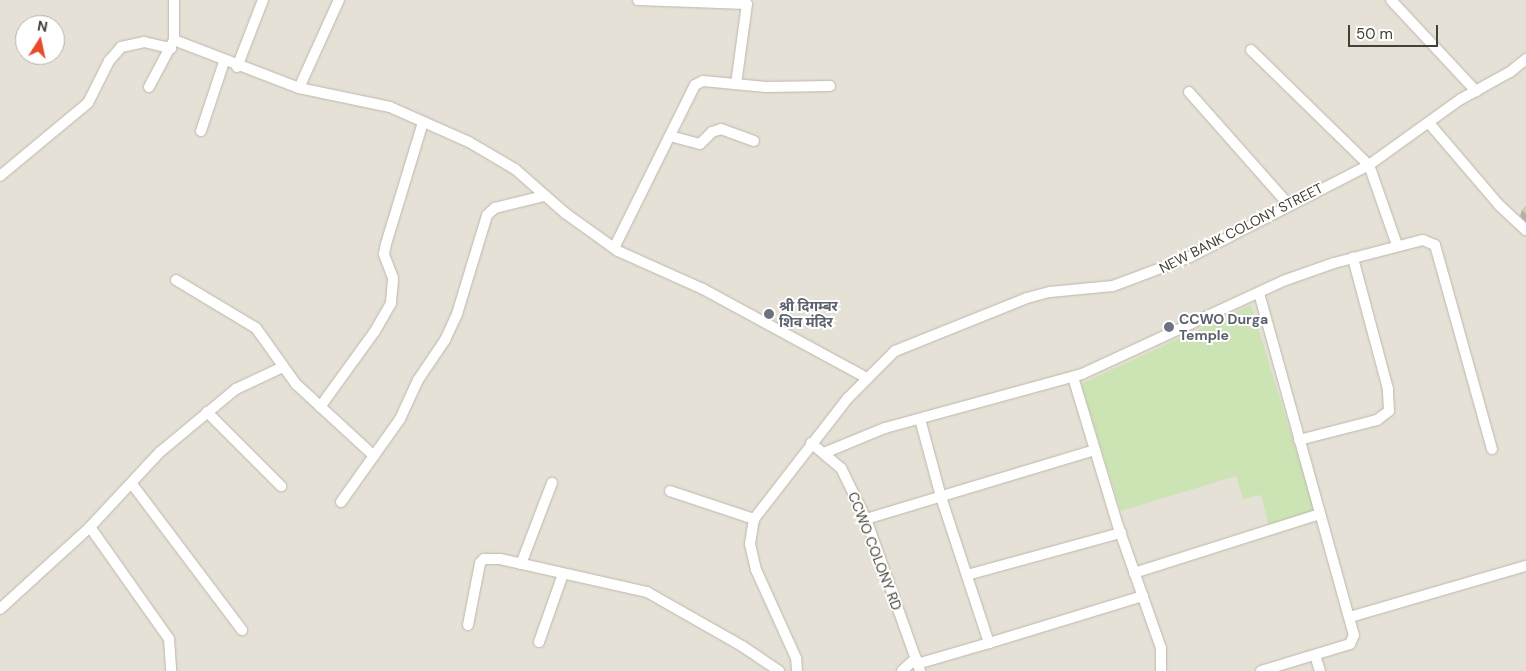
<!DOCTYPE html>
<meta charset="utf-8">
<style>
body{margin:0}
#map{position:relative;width:1526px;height:671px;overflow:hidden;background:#f2efe8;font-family:"DM Sans","Noto Sans Devanagari",sans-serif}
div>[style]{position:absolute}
.residential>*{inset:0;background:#e6e1d6}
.green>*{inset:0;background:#cce3b4}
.roads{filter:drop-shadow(0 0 1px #bdb7ab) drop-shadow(0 0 1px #bdb7ab)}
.street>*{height:10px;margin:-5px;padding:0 5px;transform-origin:5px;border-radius:5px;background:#fff}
.wall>*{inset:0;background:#b5afa3}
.building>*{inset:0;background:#d3cbbe}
.dots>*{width:14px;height:14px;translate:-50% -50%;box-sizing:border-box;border:2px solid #fff;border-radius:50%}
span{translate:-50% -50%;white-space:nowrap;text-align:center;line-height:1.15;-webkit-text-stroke:4px #fff;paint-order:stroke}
.street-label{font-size:14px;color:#454037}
.worship-label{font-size:14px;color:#5b616d;font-weight:700}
.left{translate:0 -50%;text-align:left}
.north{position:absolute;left:15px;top:15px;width:50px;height:50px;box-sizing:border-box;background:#fff;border:1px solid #b5b3af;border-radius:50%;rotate:10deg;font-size:14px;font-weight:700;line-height:20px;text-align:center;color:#454037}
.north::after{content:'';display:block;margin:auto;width:18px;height:22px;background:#e64c2b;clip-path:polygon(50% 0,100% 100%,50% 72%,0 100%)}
.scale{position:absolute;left:1348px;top:25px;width:90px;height:22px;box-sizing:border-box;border:2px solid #454037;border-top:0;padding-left:6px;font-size:15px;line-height:18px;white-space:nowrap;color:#454037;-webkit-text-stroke:4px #fff;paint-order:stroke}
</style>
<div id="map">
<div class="residential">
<div style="clip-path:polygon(evenodd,0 0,1526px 0,1526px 671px,0 671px,0 0,25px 25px,55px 25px,55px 55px,25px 55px,25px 25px)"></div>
</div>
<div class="green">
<div style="clip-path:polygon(1251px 305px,1315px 511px,1269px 527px,1261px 495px,1243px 499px,1236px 476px,1121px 511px,1081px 384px)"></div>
</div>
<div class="roads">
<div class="street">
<div style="left:638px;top:0;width:109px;rotate:2.1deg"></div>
<div style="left:747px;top:4px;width:81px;rotate:97.8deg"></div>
<div style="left:1391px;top:0;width:125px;rotate:47deg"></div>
<div style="left:174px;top:40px;width:134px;rotate:21deg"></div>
<div style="left:299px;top:88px;width:93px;rotate:11.8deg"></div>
<div style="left:390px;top:107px;width:86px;rotate:23.9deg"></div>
<div style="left:469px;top:142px;width:53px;rotate:30.4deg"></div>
<div style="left:515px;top:169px;width:67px;rotate:41.3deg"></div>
<div style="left:565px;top:213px;width:65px;rotate:35.6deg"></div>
<div style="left:618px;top:251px;width:93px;rotate:24.1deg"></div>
<div style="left:703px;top:289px;width:187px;rotate:28.5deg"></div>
<div style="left:1251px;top:50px;width:165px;rotate:44.3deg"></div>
<div style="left:1369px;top:165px;width:85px;rotate:70.7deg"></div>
<div style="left:237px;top:67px;width:72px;rotate:-68.8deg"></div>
<div style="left:149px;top:87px;width:53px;rotate:-62deg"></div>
<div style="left:174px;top:40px;width:40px;rotate:-90deg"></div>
<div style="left:299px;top:88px;width:97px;rotate:-65.6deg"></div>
<div style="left:1189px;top:92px;width:149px;rotate:48.5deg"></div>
<div style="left:1429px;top:123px;width:108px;rotate:49.5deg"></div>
<div style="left:1499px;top:205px;width:37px;rotate:43deg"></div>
<div style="left:201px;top:131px;width:73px;rotate:-71.6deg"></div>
<div style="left:670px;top:136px;width:31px;rotate:15deg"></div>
<div style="left:700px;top:144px;width:17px;rotate:-45deg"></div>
<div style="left:712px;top:132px;width:9px;rotate:-18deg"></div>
<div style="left:721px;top:129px;width:35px;rotate:20deg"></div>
<div style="left:0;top:176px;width:114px;rotate:-39.7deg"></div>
<div style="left:88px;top:103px;width:47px;rotate:-63.4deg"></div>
<div style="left:109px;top:61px;width:18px;rotate:-49deg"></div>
<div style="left:121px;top:47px;width:24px;rotate:-12deg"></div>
<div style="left:144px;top:42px;width:28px;rotate:13deg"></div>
<div style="left:614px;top:248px;width:182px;rotate:-63.6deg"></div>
<div style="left:695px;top:85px;width:9px;rotate:-27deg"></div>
<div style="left:703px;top:81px;width:63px;rotate:5.4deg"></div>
<div style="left:766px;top:87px;width:64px;rotate:-0.9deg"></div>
<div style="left:176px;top:280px;width:93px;rotate:31deg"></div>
<div style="left:256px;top:328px;width:69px;rotate:54.5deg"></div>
<div style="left:296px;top:384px;width:106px;rotate:42.7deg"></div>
<div style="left:1259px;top:293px;width:355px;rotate:74.5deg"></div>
<div style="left:1354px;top:635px;width:10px;rotate:114deg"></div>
<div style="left:1350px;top:644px;width:93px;rotate:163.1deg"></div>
<div style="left:1073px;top:377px;width:156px;rotate:73.2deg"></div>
<div style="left:1118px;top:526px;width:129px;rotate:70.6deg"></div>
<div style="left:1161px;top:648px;width:23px;rotate:90deg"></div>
<div style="left:320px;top:407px;width:94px;rotate:-54.1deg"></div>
<div style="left:375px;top:331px;width:32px;rotate:-60deg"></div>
<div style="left:391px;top:303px;width:25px;rotate:-85deg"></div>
<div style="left:393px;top:278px;width:26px;rotate:-111deg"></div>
<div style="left:384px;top:254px;width:10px;rotate:-79deg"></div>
<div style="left:386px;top:244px;width:127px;rotate:-73.1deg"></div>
<div style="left:207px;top:412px;width:105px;rotate:45deg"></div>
<div style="left:920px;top:419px;width:81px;rotate:74.9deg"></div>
<div style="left:941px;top:497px;width:154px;rotate:71.8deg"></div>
<div style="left:989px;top:643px;width:161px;rotate:-17deg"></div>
<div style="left:1299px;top:440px;width:81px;rotate:-14.4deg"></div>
<div style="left:1377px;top:420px;width:15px;rotate:-37deg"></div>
<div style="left:1389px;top:411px;width:22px;rotate:-93deg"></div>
<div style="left:1388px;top:389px;width:136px;rotate:-105deg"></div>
<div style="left:811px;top:443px;width:39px;rotate:40deg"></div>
<div style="left:841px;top:468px;width:57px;rotate:63.9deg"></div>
<div style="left:866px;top:519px;width:161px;rotate:70.4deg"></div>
<div style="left:824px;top:453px;width:66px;rotate:-22.3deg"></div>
<div style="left:885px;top:428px;width:204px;rotate:-15.3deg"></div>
<div style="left:1082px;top:374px;width:221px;rotate:-24.8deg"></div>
<div style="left:1283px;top:281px;width:54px;rotate:-19.4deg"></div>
<div style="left:1334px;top:263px;width:92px;rotate:-14.5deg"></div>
<div style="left:1423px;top:240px;width:13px;rotate:23deg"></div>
<div style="left:1435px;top:245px;width:212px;rotate:74.4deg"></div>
<div style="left:132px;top:484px;width:183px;rotate:53deg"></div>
<div style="left:670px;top:491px;width:89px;rotate:18.4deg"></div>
<div style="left:341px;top:502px;width:102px;rotate:-54.6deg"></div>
<div style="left:400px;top:419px;width:43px;rotate:-65.2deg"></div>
<div style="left:418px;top:380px;width:48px;rotate:-56deg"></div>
<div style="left:445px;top:340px;width:29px;rotate:-65deg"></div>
<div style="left:457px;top:314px;width:103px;rotate:-73.1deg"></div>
<div style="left:487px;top:215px;width:11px;rotate:-41deg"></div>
<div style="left:495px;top:208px;width:50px;rotate:-13.8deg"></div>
<div style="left:866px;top:519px;width:239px;rotate:-16.8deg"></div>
<div style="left:90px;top:527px;width:137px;rotate:54.8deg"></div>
<div style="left:169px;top:639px;width:32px;rotate:86deg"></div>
<div style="left:521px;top:564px;width:87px;rotate:-69.1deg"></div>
<div style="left:1134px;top:573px;width:195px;rotate:-17.6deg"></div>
<div style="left:967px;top:575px;width:160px;rotate:-15.3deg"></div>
<div style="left:0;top:609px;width:122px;rotate:-42.3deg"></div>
<div style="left:90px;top:527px;width:103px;rotate:-47deg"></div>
<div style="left:160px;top:452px;width:99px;rotate:-39.7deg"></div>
<div style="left:236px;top:389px;width:52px;rotate:-25.1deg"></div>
<div style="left:1350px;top:617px;width:183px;rotate:-16.2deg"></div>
<div style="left:468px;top:625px;width:63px;rotate:-79deg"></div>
<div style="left:480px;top:563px;width:6px;rotate:-45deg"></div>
<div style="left:484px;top:559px;width:16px"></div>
<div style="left:500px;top:559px;width:151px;rotate:12.7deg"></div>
<div style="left:647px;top:592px;width:109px;rotate:29.6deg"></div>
<div style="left:742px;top:646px;width:45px;rotate:34deg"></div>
<div style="left:539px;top:642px;width:72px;rotate:-70.6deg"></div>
<div style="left:1315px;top:655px;width:17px;rotate:73deg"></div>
<div style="left:917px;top:664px;width:75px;rotate:-16.3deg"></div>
<div style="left:797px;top:671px;width:13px;rotate:-94deg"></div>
<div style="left:796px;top:658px;width:97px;rotate:-114.4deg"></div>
<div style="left:756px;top:570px;width:27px;rotate:-103deg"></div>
<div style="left:750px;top:544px;width:25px;rotate:-81deg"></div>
<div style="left:754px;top:519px;width:153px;rotate:-52.2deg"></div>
<div style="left:848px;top:398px;width:66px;rotate:-45deg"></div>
<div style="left:895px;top:351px;width:142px;rotate:-21.9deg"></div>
<div style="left:1027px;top:298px;width:24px;rotate:-15deg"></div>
<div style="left:1050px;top:292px;width:63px;rotate:-5.4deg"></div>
<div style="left:1113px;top:286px;width:82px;rotate:-20.6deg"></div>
<div style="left:1190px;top:257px;width:201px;rotate:-27.2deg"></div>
<div style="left:1369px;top:165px;width:113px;rotate:-35.7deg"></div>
<div style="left:1461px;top:99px;width:56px;rotate:-28.9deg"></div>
<div style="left:1510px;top:72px;width:21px;rotate:-39deg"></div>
<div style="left:902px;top:671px;width:19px;rotate:-43deg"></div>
</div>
</div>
<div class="wall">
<div style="clip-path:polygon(1526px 206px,1526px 222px,1520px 216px,1522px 210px)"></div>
</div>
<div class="building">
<div style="clip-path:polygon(1526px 206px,1526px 214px,1522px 210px)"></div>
</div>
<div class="dots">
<div style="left:769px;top:314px;background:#6b7280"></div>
<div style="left:1169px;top:327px;background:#6b7280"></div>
</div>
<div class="street-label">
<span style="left:1241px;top:228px;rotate:-27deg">NEW BANK COLONY STREET</span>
<span style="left:875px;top:551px;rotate:69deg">CCWO COLONY RD</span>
</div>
<div class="worship-label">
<span class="left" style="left:779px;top:314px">श्री दिगम्बर<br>शिव मंदिर</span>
<span class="left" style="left:1179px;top:327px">CCWO Durga<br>Temple</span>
</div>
<div class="north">N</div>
<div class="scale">50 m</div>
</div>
